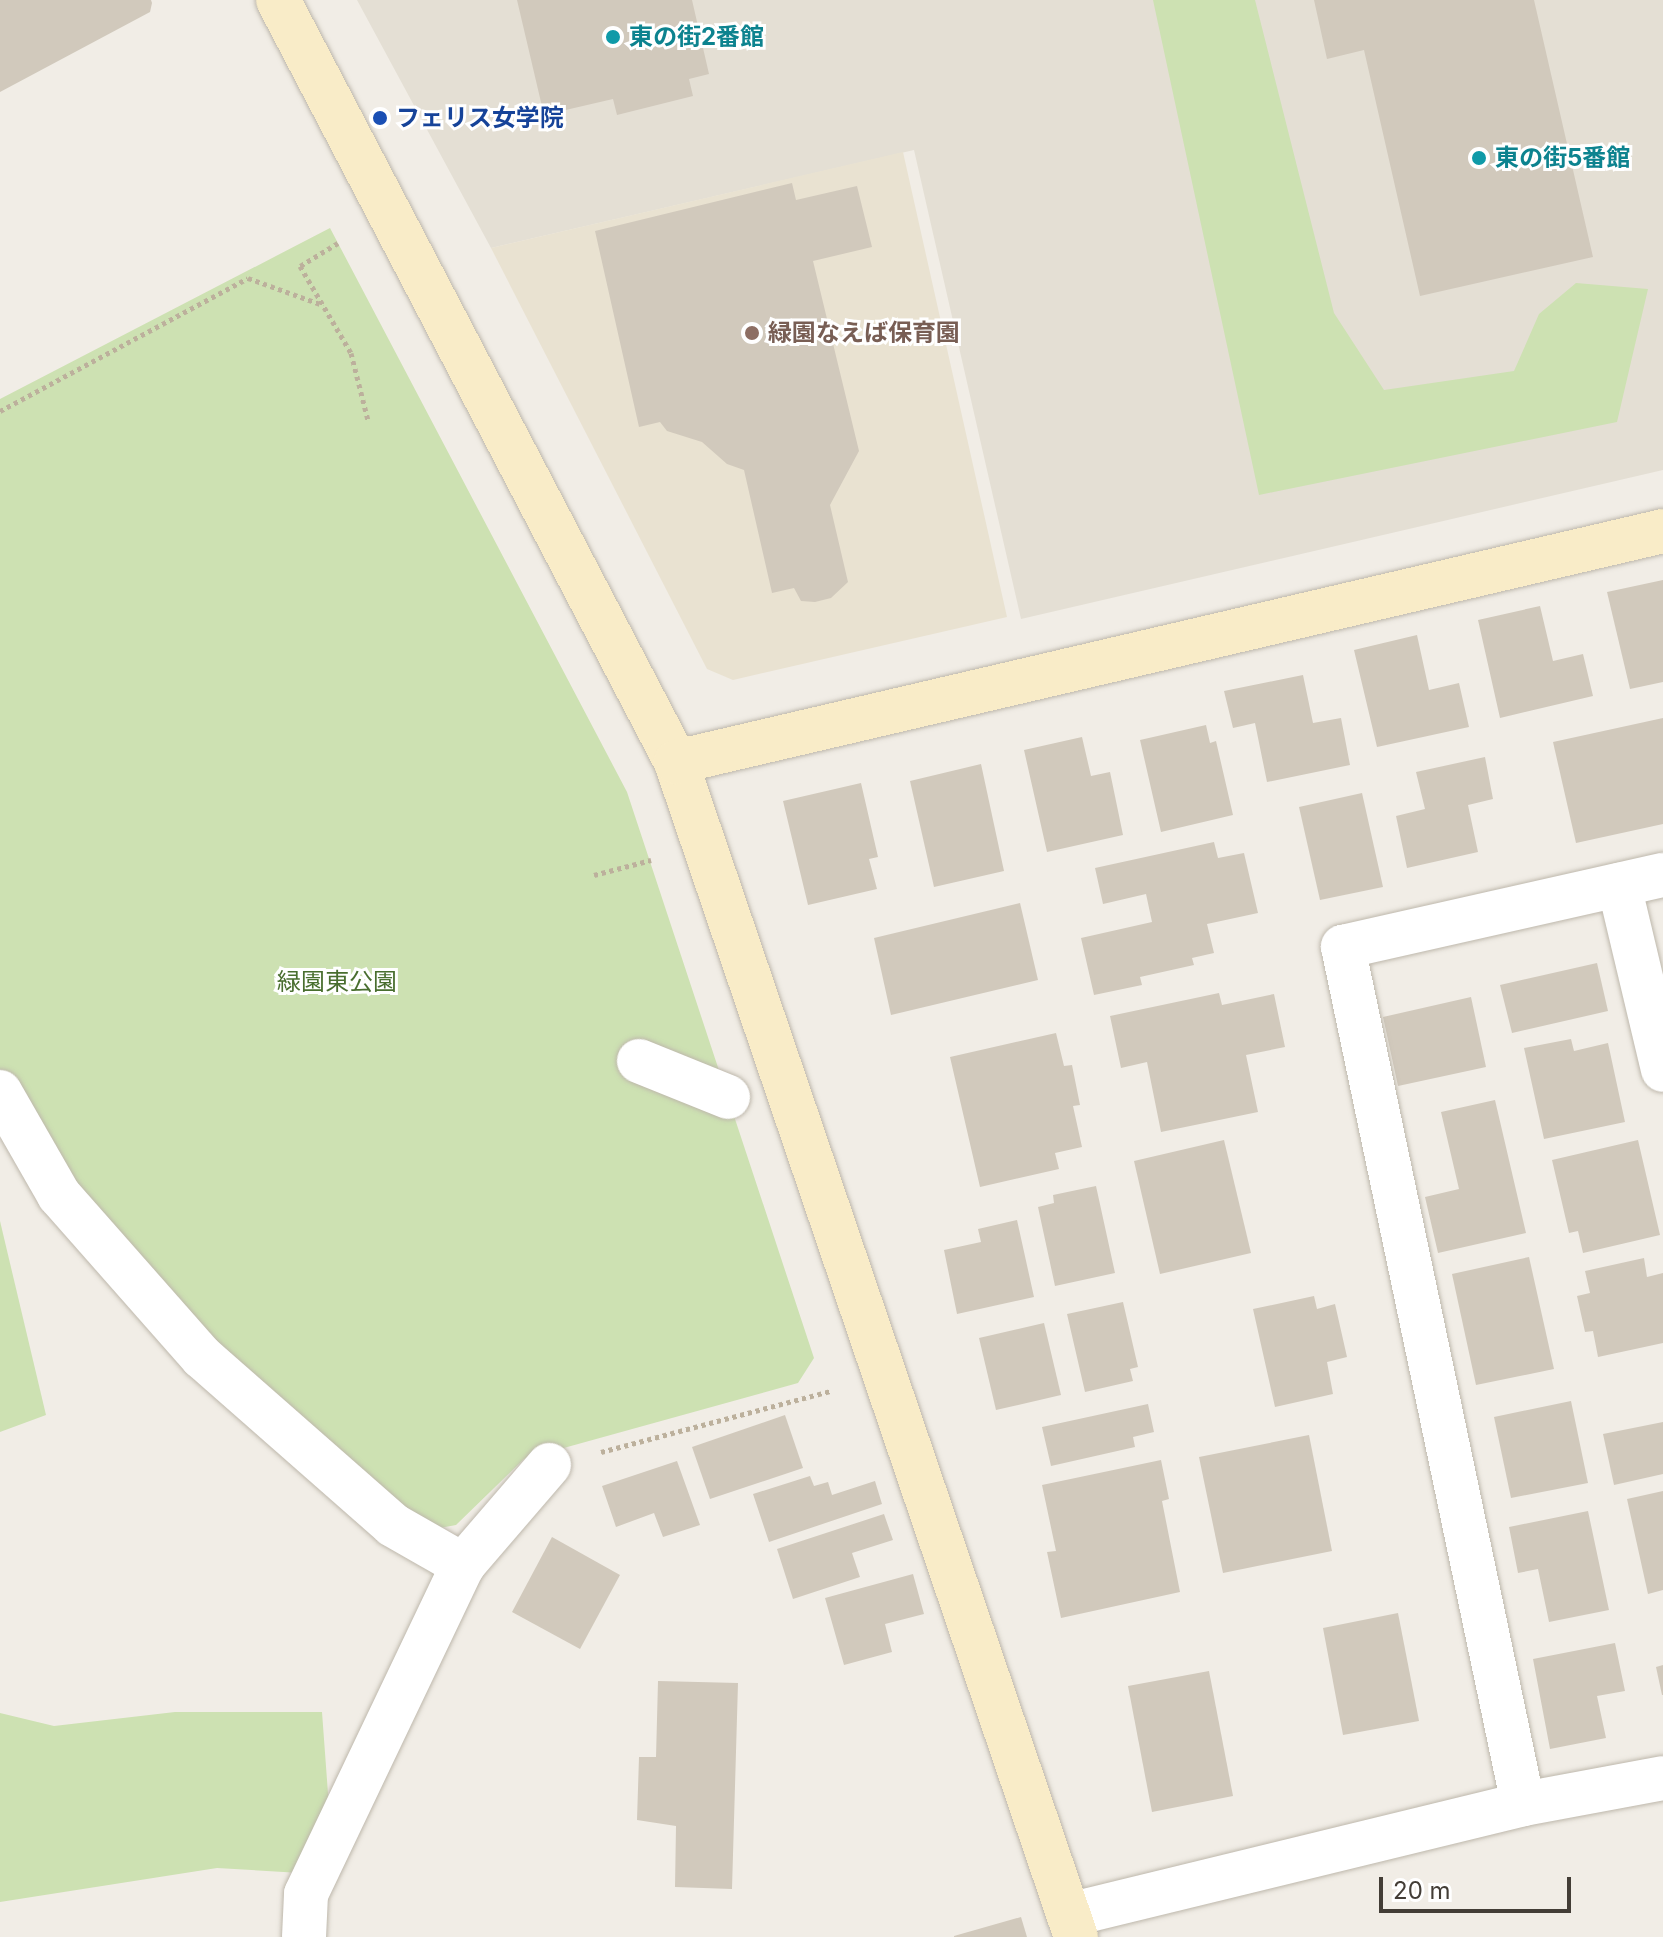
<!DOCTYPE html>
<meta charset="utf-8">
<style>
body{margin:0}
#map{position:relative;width:1663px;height:1937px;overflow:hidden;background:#f1ede6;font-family:Inter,"Noto Sans JP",sans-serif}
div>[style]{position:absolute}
.residential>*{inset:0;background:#e4dfd4}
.education>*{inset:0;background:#e9e2d1}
.green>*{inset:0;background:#cde1b2}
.building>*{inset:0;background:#d1c9bc}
.path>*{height:5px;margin-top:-2.5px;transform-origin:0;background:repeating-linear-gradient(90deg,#bcb09c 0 4px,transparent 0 8px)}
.roads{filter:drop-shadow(0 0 2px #beb8ac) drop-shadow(0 0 2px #beb8ac)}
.street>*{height:44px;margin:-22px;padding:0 22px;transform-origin:22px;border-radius:22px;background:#fff}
.secondary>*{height:44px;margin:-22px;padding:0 22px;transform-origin:22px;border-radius:22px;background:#f9ecc8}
.dots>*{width:22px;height:22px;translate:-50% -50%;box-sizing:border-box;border:4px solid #fff;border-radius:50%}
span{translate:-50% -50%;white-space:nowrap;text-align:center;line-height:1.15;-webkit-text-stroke:6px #fff;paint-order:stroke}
.culture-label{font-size:24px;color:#0d838f;font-weight:700}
.left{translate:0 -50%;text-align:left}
.transit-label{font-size:24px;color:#164399;font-weight:700}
.education-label{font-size:24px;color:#785e54;font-weight:700}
.park-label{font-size:24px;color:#496e2f}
.scale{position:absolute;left:1379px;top:1877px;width:192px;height:36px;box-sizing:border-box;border:4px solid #433d36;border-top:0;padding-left:10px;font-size:24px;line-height:28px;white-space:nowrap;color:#433d36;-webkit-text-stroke:6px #fff;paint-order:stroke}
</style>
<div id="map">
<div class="residential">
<div style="clip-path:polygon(357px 0,1663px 0,1663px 470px,1021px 619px,914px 150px,491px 248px)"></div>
</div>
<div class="education">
<div style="clip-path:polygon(903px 152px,1007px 617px,733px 680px,707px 669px,491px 248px)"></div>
</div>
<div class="green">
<div style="clip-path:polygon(1153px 0,1255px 0,1334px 313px,1384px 390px,1514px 371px,1539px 314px,1576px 283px,1648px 289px,1617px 422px,1259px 495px)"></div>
<div style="clip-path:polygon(330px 228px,627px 792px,814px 1358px,798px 1383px,524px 1459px,456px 1525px,429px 1530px,131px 1265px,0 1077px,0 399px)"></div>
<div style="clip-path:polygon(0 1221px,46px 1415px,0 1432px)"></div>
<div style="clip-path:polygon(175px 1712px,322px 1712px,334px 1875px,217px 1868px,0 1902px,0 1713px,54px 1726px)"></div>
</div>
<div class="building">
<div style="clip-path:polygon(0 0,151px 0,152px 3px,150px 12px,0 92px)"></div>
<div style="clip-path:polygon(517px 0,692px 0,709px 74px,689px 79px,693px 96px,617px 115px,613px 99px,544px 115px)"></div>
<div style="clip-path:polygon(1314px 0,1534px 0,1593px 257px,1420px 296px,1364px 50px,1327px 59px)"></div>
<div style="clip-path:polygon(792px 183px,796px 200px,857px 186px,872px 247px,813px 261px,859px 451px,830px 505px,848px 582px,831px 598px,815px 602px,801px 601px,794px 588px,772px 593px,744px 470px,727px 464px,702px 442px,667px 431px,660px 422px,639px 427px,595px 231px)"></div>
<div style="clip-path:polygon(1663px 580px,1663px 682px,1630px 689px,1607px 592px)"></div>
<div style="clip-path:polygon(1540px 606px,1553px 661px,1583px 654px,1593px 696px,1500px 718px,1478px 620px)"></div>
<div style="clip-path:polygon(1417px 635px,1429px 690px,1459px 683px,1469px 727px,1377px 747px,1354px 650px)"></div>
<div style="clip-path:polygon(1303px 675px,1313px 723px,1341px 718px,1350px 765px,1267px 782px,1255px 723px,1233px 728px,1224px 691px)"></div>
<div style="clip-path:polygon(1663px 718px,1663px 824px,1576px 843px,1553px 742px)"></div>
<div style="clip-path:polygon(1206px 725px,1210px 743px,1216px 741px,1233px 815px,1161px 832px,1140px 740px)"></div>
<div style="clip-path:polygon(1082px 737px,1091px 776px,1110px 772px,1123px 835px,1047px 852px,1024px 750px)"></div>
<div style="clip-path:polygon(1485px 757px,1493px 799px,1468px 805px,1478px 852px,1407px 868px,1396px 816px,1425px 809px,1416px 772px)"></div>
<div style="clip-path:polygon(981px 764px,1004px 871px,934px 887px,910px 781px)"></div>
<div style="clip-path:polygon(861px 783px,878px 857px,869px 859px,877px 889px,808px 905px,783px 801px)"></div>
<div style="clip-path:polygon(1362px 793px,1383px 887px,1320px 900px,1299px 807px)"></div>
<div style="clip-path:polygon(1214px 842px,1218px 858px,1244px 853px,1258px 913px,1207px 924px,1214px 953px,1192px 958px,1194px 965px,1140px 977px,1142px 985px,1094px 995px,1081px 938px,1152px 922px,1146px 894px,1103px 904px,1095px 868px)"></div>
<div style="clip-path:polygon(1020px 903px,1038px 980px,891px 1015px,874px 938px)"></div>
<div style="clip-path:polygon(1597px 963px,1608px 1011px,1512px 1033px,1500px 985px)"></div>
<div style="clip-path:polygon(1219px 993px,1222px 1005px,1274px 994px,1285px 1047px,1246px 1055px,1258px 1112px,1161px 1132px,1147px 1062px,1121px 1068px,1110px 1016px)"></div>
<div style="clip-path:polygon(1471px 997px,1486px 1067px,1398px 1086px,1383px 1017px)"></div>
<div style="clip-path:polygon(1056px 1033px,1064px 1066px,1072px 1065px,1080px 1105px,1073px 1106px,1082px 1147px,1055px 1153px,1059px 1169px,980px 1187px,950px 1057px)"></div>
<div style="clip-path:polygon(1571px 1039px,1574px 1051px,1608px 1043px,1625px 1122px,1544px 1139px,1524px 1048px)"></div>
<div style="clip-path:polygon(1495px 1100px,1526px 1233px,1438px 1253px,1425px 1197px,1459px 1189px,1441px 1112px)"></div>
<div style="clip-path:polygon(1224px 1140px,1251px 1253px,1160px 1274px,1134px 1161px)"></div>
<div style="clip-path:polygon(1638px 1140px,1660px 1235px,1583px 1253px,1578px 1231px,1569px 1233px,1552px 1160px)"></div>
<div style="clip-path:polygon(1096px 1186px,1115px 1273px,1055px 1286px,1038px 1207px,1054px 1203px,1053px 1195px)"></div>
<div style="clip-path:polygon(1017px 1220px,1034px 1297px,957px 1314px,944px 1250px,981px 1242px,978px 1229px)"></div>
<div style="clip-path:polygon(1529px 1257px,1554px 1369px,1476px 1385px,1452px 1274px)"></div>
<div style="clip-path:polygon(1644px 1258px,1647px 1277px,1663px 1273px,1663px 1343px,1598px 1357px,1593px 1331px,1585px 1332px,1577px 1296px,1590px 1293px,1585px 1271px)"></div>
<div style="clip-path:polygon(1314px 1296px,1317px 1309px,1335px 1304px,1347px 1357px,1327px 1362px,1333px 1394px,1275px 1407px,1253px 1309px)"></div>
<div style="clip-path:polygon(1123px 1302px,1138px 1367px,1130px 1369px,1133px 1381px,1085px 1392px,1067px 1314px)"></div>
<div style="clip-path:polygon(1044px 1323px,1061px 1395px,996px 1410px,979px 1338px)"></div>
<div style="clip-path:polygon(1571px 1401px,1588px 1483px,1511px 1498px,1494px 1417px)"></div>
<div style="clip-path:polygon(1148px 1404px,1154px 1432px,1133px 1437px,1135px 1447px,1051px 1466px,1042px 1427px)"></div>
<div style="clip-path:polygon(785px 1415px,803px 1468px,710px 1499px,692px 1447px)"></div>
<div style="clip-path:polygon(1663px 1422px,1663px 1474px,1614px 1485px,1603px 1434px)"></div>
<div style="clip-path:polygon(1309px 1435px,1332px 1551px,1223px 1573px,1199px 1457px)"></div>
<div style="clip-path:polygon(1161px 1460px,1169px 1499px,1162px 1501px,1180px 1592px,1061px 1618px,1047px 1552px,1056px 1551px,1042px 1485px)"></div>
<div style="clip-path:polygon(677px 1461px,700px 1525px,663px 1537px,654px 1513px,616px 1527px,602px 1486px)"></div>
<div style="clip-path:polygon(810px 1476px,814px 1486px,828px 1482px,832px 1495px,875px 1481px,882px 1504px,769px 1542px,753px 1494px)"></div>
<div style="clip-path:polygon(1663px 1491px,1663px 1590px,1648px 1594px,1627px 1499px)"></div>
<div style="clip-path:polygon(1588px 1511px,1609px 1610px,1549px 1622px,1538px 1569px,1518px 1573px,1509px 1527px)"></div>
<div style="clip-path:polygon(884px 1514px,893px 1540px,852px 1553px,860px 1577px,793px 1599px,777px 1549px)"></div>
<div style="clip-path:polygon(552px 1537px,620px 1575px,580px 1649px,512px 1612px)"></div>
<div style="clip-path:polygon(913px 1574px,924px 1614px,885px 1624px,892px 1652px,844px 1665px,825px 1598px)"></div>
<div style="clip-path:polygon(1398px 1613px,1419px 1721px,1343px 1735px,1323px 1628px)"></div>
<div style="clip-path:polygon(1615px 1643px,1625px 1691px,1597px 1696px,1606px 1738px,1550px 1749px,1533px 1659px)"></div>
<div style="clip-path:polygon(1663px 1665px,1663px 1695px,1662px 1695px,1656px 1667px)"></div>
<div style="clip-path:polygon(1209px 1671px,1233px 1796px,1152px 1812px,1128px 1686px)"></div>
<div style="clip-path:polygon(658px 1681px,738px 1683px,732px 1889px,675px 1887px,676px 1826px,637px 1820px,639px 1757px,656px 1757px)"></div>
<div style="clip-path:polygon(1021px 1917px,1027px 1937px,954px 1937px,954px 1936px)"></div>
</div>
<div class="path">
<div style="left:338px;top:243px;width:44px;rotate:148.8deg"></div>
<div style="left:300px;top:266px;width:101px;rotate:59.6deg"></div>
<div style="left:351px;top:353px;width:69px;rotate:75.8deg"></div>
<div style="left:0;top:411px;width:281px;rotate:-28.2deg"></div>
<div style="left:248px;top:278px;width:80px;rotate:19.8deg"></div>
<div style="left:594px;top:875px;width:59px;rotate:-14.7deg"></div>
<div style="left:601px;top:1452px;width:238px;rotate:-14.9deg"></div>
</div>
<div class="roads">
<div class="street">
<div style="left:1619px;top:885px;width:190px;rotate:76.6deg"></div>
<div style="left:639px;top:1061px;width:96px;rotate:22deg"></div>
<div style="left:0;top:1092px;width:119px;rotate:60.2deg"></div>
<div style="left:59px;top:1195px;width:216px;rotate:48.6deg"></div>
<div style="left:202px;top:1357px;width:254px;rotate:41.3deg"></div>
<div style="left:393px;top:1525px;width:81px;rotate:29.7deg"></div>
<div style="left:1523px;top:1804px;width:876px;rotate:-101.86deg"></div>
<div style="left:1343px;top:947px;width:328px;rotate:-12.7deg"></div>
<div style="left:1069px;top:1915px;width:467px;rotate:-13.7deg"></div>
<div style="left:1523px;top:1804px;width:142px;rotate:-10.5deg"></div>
<div style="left:304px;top:1937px;width:43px;rotate:-87.3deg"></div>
<div style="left:306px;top:1894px;width:365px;rotate:-64.5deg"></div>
<div style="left:463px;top:1565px;width:132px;rotate:-49.3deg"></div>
</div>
<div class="secondary">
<div style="left:278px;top:0;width:860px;rotate:62.42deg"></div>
<div style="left:676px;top:762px;width:1241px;rotate:71.2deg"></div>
<div style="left:676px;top:762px;width:1014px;rotate:-13.17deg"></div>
</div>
</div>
<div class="dots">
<div style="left:613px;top:37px;background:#0f9aa8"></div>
<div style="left:380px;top:118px;background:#1a4fb4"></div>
<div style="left:1479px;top:158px;background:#0f9aa8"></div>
<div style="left:752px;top:333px;background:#8d6e63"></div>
</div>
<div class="culture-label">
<span class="left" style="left:629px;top:37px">東の街2番館</span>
<span class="left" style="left:1495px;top:158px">東の街5番館</span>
</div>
<div class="transit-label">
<span class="left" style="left:396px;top:118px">フェリス女学院</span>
</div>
<div class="education-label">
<span class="left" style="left:768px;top:333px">緑園なえば保育園</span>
</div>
<div class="park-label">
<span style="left:337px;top:982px">緑園東公園</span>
</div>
<div class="scale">20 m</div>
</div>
